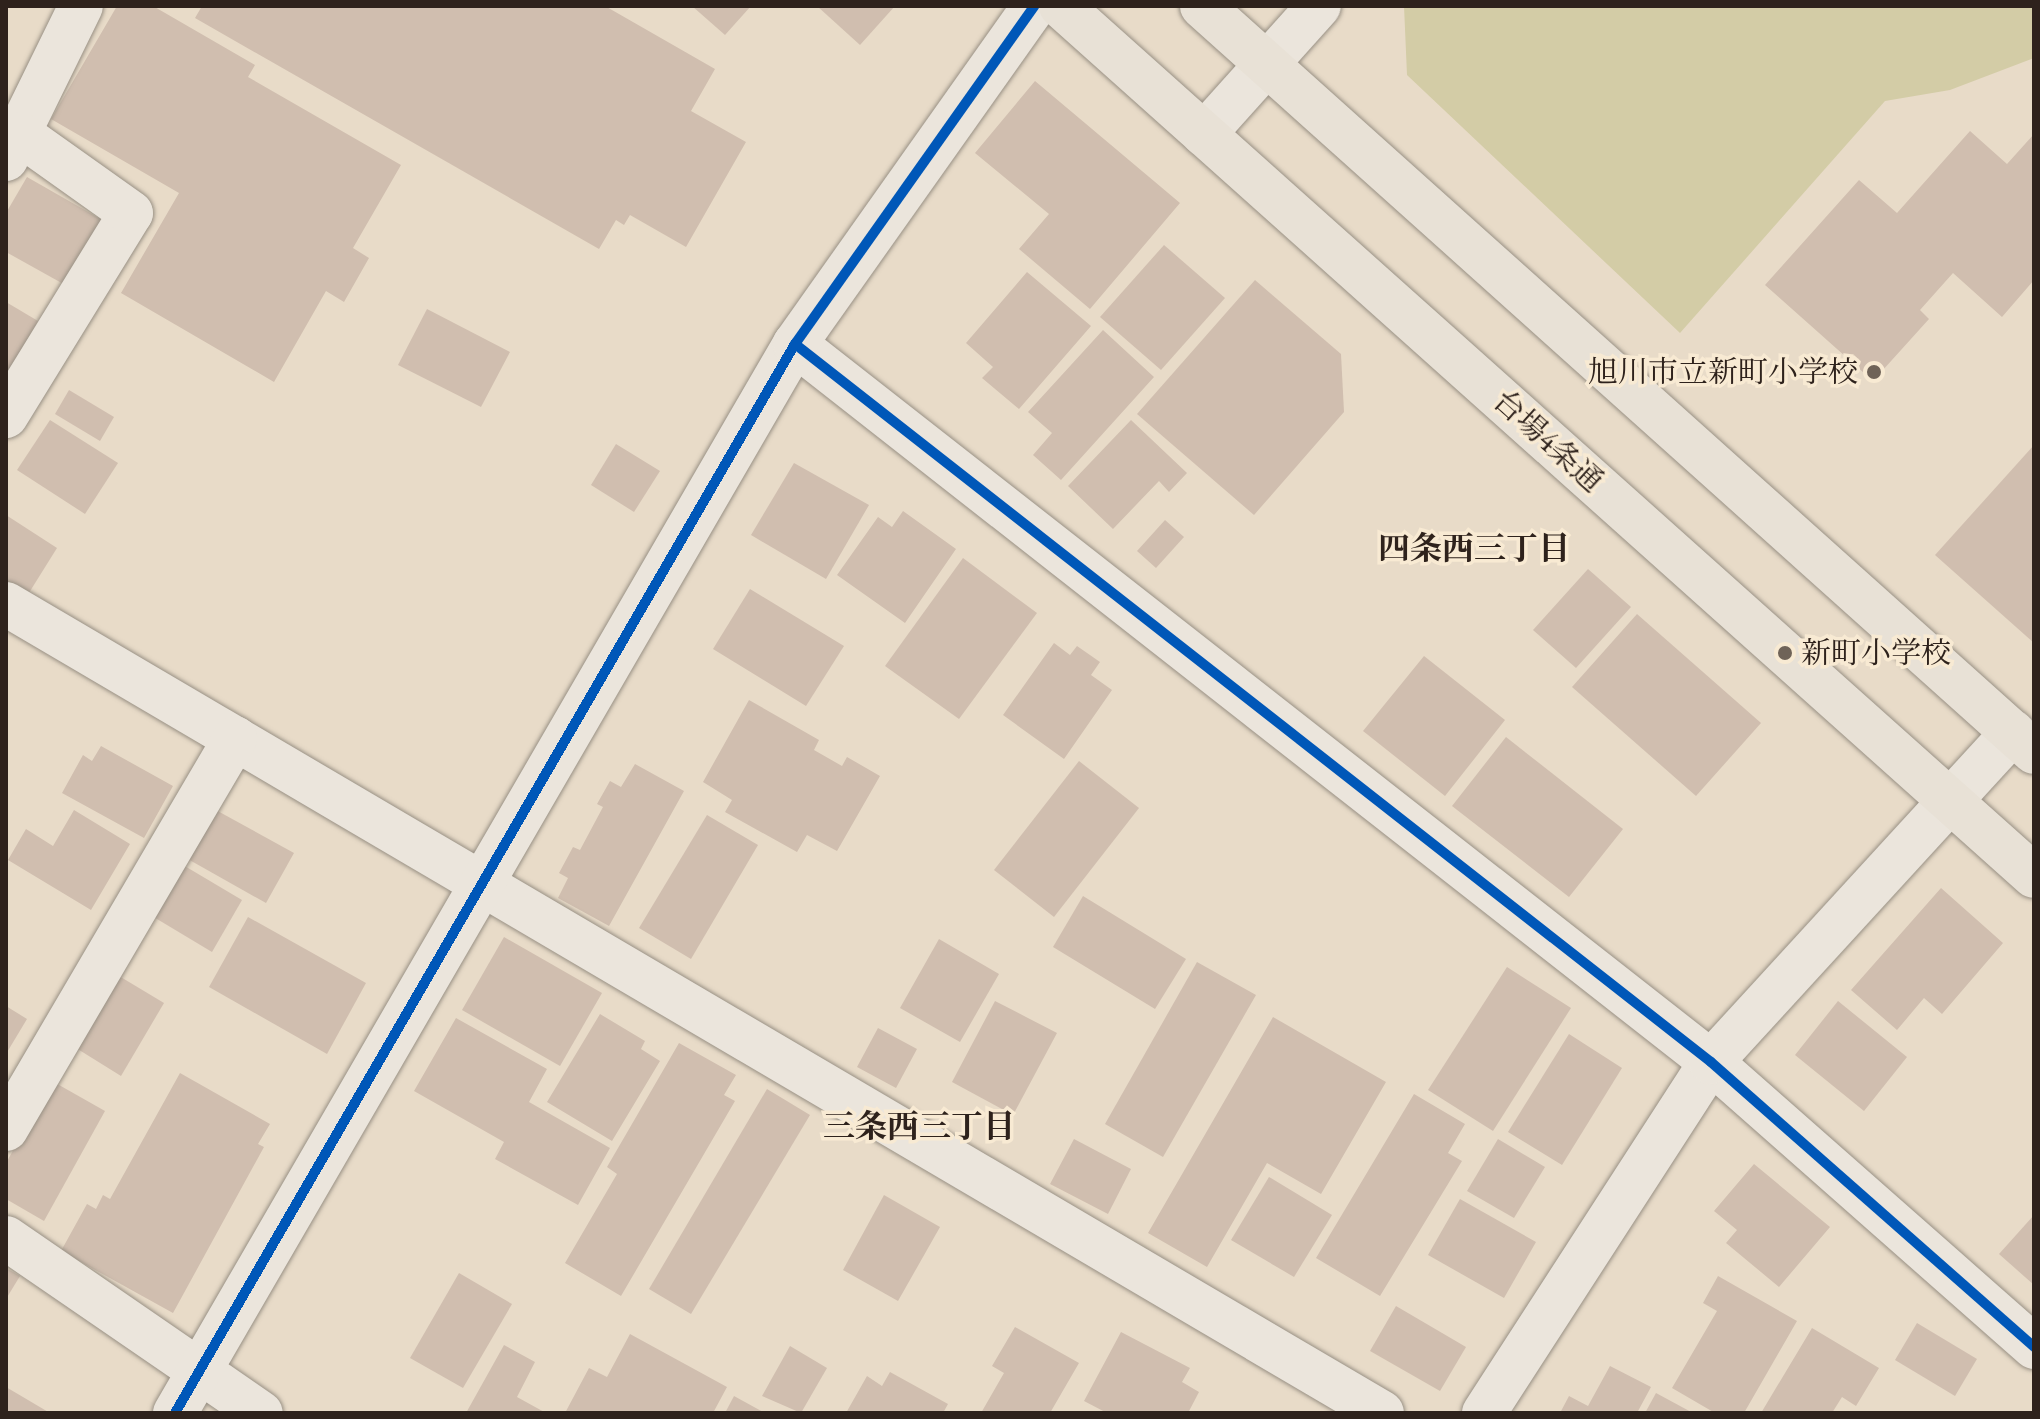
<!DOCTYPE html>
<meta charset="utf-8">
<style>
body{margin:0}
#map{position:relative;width:2040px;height:1419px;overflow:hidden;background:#e8dbc8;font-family:"EB Garamond","Noto Serif JP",serif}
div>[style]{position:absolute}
.green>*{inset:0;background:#d3cca6}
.building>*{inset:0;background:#d0beaf}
.roads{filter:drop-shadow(0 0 2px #989084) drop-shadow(0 0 2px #989084)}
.minor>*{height:44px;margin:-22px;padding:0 22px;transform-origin:22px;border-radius:22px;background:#ebe5dc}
.highway>*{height:44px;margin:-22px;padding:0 22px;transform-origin:22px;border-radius:22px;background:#e8e1d6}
.cycleway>*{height:10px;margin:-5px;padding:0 5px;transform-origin:5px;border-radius:5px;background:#0057b8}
.dots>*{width:22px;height:22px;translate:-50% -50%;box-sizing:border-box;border:4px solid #f8ead3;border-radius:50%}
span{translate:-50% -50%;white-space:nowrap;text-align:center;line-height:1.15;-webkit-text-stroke:7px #f8ead3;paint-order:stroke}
.poi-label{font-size:30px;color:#2e221c}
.right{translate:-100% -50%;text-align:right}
.left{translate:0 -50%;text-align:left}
.street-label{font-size:30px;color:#2e221c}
.neighbourhood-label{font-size:32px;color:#2e221c;font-weight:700}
.frame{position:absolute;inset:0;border:8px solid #2e221c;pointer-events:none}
</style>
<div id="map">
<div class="green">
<div style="clip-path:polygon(1404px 6px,2034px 6px,2034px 58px,1950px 90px,1885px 101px,1680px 333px,1407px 75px)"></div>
</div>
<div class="building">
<div style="clip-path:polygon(117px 6px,153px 6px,255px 65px,248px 77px,401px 165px,353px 248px,369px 258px,344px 302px,326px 291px,274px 382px,121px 293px,179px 193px,51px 119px)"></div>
<div style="clip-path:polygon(202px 6px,605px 6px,715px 69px,691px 111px,746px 142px,686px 247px,630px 215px,624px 225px,616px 220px,599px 249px,195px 18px)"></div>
<div style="clip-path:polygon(692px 6px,751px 6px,725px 35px)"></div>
<div style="clip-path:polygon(817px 6px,895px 6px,860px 45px)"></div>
<div style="clip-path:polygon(1035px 81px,1180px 203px,1090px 309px,1019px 249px,1049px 214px,975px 153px)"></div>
<div style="clip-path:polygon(1970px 131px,2007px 164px,2034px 134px,2034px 280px,2002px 317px,1953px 273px,1920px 310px,1929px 319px,1873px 381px,1765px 285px,1859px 180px,1897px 213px)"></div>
<div style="clip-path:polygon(27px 177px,104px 221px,67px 286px,6px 252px,6px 213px)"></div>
<div style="clip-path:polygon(1164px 245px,1225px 298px,1161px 370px,1100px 317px)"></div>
<div style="clip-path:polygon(1027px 272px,1091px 326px,1019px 409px,982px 378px,993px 367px,966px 343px)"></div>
<div style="clip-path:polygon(1255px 280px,1341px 354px,1344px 412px,1254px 515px,1137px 414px)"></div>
<div style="clip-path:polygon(6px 302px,38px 321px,6px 377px)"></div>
<div style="clip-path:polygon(427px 309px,510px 352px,481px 407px,398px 365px)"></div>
<div style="clip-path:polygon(1103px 330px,1154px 377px,1061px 480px,1033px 455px,1052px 433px,1028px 412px)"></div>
<div style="clip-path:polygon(69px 390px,114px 417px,100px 441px,55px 414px)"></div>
<div style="clip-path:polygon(50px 420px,118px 463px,85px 514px,17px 470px)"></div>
<div style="clip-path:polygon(1131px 420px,1187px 473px,1169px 492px,1159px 481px,1113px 529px,1068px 486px)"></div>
<div style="clip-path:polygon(616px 444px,660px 471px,634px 512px,591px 485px)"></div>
<div style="clip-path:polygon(2034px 445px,2034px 643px,1935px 555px)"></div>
<div style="clip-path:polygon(794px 463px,869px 505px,826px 579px,751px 535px)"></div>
<div style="clip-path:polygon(903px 511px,956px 549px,905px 623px,837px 575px,878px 517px,892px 527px)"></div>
<div style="clip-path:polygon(6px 515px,57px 548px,27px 596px,6px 582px)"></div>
<div style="clip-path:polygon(1165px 520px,1184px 537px,1156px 568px,1137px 551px)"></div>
<div style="clip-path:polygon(963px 558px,1037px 613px,959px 719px,885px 666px)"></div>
<div style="clip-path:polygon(1588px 569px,1631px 607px,1576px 668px,1533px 630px)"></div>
<div style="clip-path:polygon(750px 589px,844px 646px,806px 706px,713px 649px)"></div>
<div style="clip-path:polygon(1637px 614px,1761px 723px,1696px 796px,1572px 687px)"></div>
<div style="clip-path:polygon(1054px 643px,1070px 655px,1077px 646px,1100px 662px,1091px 675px,1112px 690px,1064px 759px,1003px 715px)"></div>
<div style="clip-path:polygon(1424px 656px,1505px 720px,1445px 796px,1363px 731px)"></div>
<div style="clip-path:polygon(749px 700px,819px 740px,814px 750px,842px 766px,847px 757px,880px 776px,837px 851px,807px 835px,797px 852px,725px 812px,732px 800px,703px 782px)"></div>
<div style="clip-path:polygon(1506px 737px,1623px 829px,1569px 897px,1452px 806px)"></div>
<div style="clip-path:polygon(101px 746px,173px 786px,144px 838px,62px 793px,83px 755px,92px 761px)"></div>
<div style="clip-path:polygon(1079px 761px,1139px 808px,1054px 917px,994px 870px)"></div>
<div style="clip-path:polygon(635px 764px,684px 791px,609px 926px,558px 898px,568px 878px,559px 873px,573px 847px,580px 850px,603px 807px,597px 804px,610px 781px,621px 787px)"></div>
<div style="clip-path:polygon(214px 809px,294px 853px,266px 903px,186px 858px)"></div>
<div style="clip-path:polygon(74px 810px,130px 844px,91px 910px,8px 860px,26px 829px,53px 846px)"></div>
<div style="clip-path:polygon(707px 815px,758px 845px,691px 959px,639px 928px)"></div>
<div style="clip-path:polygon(183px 865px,242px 900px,212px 952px,152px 916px)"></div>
<div style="clip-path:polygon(1941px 888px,2003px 943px,1942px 1014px,1924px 998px,1897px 1030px,1851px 990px)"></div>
<div style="clip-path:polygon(1083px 896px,1186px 959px,1155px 1009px,1053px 947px)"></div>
<div style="clip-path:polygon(248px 917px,366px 983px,327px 1054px,209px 987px)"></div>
<div style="clip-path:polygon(504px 937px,602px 993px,560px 1066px,462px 1010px)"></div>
<div style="clip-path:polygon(939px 939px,999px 974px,960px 1042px,900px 1008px)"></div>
<div style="clip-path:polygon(1197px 962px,1256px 995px,1163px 1157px,1105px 1124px)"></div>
<div style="clip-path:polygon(1507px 967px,1571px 1008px,1493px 1131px,1428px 1090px)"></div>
<div style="clip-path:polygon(119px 976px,164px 1003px,121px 1076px,76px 1048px)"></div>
<div style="clip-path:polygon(995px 1001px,1057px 1033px,1013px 1115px,952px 1082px)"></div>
<div style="clip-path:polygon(1838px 1001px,1907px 1057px,1864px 1111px,1795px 1055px)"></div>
<div style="clip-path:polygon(6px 1006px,27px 1019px,6px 1054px)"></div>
<div style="clip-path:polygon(600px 1014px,645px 1041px,641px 1049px,660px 1061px,612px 1141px,547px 1102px)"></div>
<div style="clip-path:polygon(1273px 1017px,1386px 1082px,1321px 1194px,1267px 1163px,1207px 1267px,1148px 1233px)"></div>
<div style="clip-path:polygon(456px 1018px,547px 1069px,529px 1102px,610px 1148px,578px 1205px,495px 1159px,504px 1142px,414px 1091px)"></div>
<div style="clip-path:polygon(878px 1028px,917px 1049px,896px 1088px,857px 1067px)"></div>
<div style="clip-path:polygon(1569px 1034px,1622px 1068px,1562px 1165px,1508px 1132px)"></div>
<div style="clip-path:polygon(679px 1043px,736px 1075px,724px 1095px,735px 1101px,621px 1296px,565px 1263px,617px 1174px,607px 1167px)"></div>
<div style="clip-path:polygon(180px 1073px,270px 1124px,258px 1144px,264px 1147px,173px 1313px,61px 1251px,87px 1204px,96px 1209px,103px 1195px,110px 1199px)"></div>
<div style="clip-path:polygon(52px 1081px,105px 1111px,44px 1221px,6px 1199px,6px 1163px)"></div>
<div style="clip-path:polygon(767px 1089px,810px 1115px,691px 1314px,649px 1289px)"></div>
<div style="clip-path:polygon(1414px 1094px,1465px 1124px,1448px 1153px,1462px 1161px,1380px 1296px,1316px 1258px)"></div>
<div style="clip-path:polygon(1074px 1139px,1131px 1169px,1108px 1214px,1050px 1184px)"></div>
<div style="clip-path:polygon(1498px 1139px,1545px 1167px,1514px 1218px,1467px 1191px)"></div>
<div style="clip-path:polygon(1754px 1164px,1830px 1227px,1779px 1287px,1726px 1243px,1737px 1230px,1714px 1211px)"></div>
<div style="clip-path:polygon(1269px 1177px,1332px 1215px,1294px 1277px,1231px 1240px)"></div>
<div style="clip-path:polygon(884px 1195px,940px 1227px,898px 1301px,843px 1270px)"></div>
<div style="clip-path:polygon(1460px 1199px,1536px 1242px,1504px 1298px,1428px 1255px)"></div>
<div style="clip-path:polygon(2034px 1215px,2034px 1285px,1999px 1254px)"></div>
<div style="clip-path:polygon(6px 1268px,20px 1276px,6px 1299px)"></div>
<div style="clip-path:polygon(459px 1273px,512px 1304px,463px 1388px,410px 1358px)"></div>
<div style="clip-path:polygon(1718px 1276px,1797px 1321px,1744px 1413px,1715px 1413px,1672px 1388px,1717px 1311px,1703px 1303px)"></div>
<div style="clip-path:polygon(1396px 1306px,1466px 1347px,1440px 1391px,1370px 1351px)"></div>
<div style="clip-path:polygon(1917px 1323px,1977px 1359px,1955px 1396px,1895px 1360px)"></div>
<div style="clip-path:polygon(1015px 1327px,1079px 1363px,1050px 1413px,981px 1413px,1004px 1373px,992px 1366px)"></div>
<div style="clip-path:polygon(1812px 1328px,1879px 1368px,1856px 1406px,1842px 1397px,1832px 1413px,1761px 1413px)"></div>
<div style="clip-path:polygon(1121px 1332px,1190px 1368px,1182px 1382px,1199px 1392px,1188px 1413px,1107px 1413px,1084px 1401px)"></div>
<div style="clip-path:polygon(630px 1334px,727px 1387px,713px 1413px,565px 1413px,589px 1368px,607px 1377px)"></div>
<div style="clip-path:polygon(504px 1345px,535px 1362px,517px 1397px,546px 1413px,466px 1413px)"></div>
<div style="clip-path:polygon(790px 1346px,827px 1368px,801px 1413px,762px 1396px)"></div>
<div style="clip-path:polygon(1610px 1366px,1651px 1387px,1637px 1413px,1560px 1413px,1569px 1396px,1588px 1406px)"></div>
<div style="clip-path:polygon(890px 1372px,948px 1404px,943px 1413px,846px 1413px,867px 1376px,882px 1386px)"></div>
<div style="clip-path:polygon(6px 1387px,50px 1413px,6px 1413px)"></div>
<div style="clip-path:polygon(1656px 1393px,1693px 1413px,1645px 1413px)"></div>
<div style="clip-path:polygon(734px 1396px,765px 1413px,725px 1413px)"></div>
</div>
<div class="roads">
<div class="minor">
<div style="left:1204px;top:134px;width:172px;rotate:-48.1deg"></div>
<div style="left:6px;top:159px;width:170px;rotate:-63.9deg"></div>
<div style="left:795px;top:344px;width:1164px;rotate:38.09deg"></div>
<div style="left:1711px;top:1062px;width:431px;rotate:41.4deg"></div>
<div style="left:6px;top:416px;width:238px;rotate:-58.4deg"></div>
<div style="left:131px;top:213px;width:136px;rotate:-144.6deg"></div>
<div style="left:6px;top:604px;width:1596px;rotate:30.45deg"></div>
<div style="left:6px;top:1129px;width:453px;rotate:-59.6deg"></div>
<div style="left:6px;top:1238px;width:309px;rotate:34.5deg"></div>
<div style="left:175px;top:1413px;width:1236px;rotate:-59.89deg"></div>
<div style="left:795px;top:344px;width:414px;rotate:-54.7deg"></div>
<div style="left:1484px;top:1413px;width:418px;rotate:-57.1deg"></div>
<div style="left:1711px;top:1062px;width:447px;rotate:-47.5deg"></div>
</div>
<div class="highway">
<div style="left:1061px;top:6px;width:1305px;rotate:41.8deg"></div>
<div style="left:1202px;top:6px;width:1117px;rotate:41.88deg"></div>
</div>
</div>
<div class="cycleway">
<div style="left:795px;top:344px;width:1164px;rotate:38.09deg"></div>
<div style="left:1711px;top:1062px;width:431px;rotate:41.4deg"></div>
<div style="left:175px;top:1413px;width:1236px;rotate:-59.89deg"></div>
<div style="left:795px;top:344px;width:414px;rotate:-54.7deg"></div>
</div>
<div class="dots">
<div style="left:1874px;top:372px;background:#6f6358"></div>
<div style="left:1785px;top:653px;background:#6f6358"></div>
</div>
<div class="poi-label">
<span class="right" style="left:1858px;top:372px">旭川市立新町小学校</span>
<span class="left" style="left:1801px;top:653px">新町小学校</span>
</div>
<div class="street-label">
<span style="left:1548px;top:441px;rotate:42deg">台場4条通</span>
</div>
<div class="neighbourhood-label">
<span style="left:1474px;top:548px">四条西三丁目</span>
<span style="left:919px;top:1126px">三条西三丁目</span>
</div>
<div class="frame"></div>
</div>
